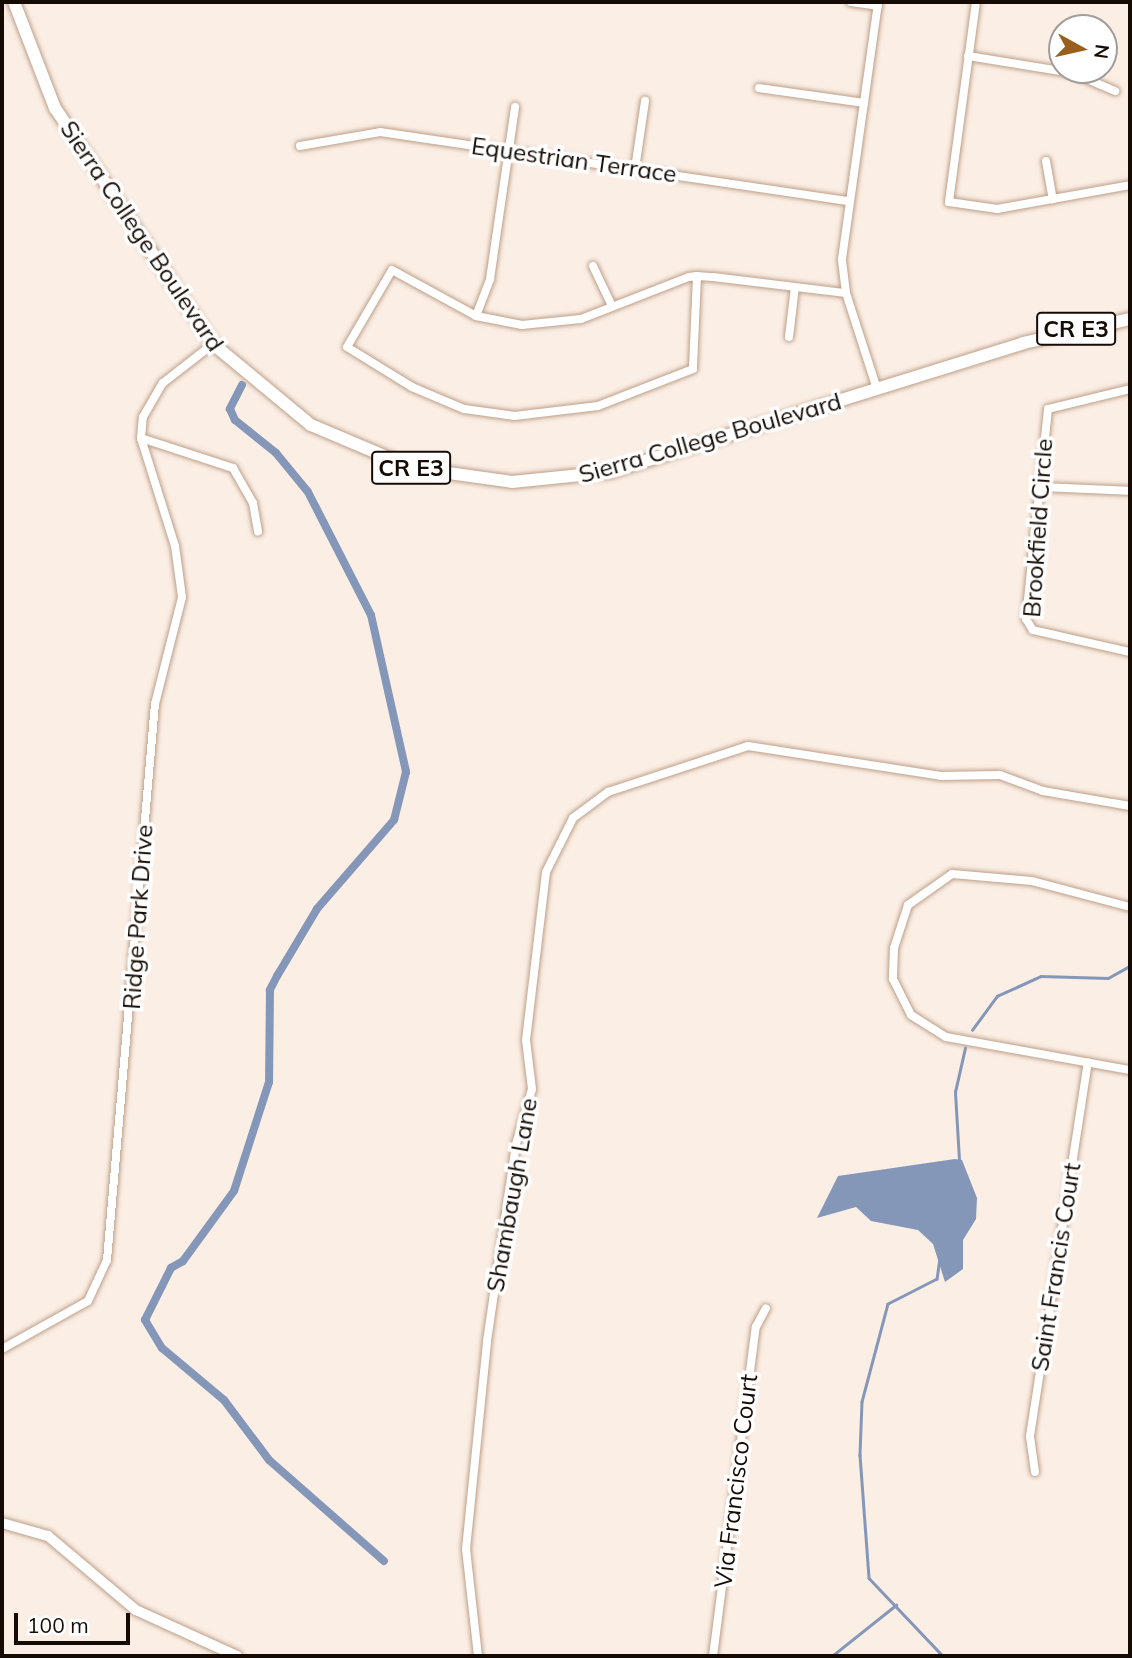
<!DOCTYPE html>
<style>
body{margin:0}
#map{position:relative;width:1132px;height:1658px;overflow:hidden;background:#fbeee4;font-family:Mulish,sans-serif}
div>[style]{position:absolute}
.water>*{inset:0;background:#8597b9}
.stream>*{height:2.5px;margin:-1.25px;padding:0 1.25px;transform-origin:1.25px;border-radius:1.25px;background:#8597b9}
.canal>*{height:8px;margin:-4px;padding:0 4px;transform-origin:4px;border-radius:4px;background:#8597b9}
.roads{filter:drop-shadow(0 0 2px #bd9f89) drop-shadow(0 0 2px #bd9f89)}
.street>*{height:8px;margin:-4px;padding:0 4px;transform-origin:4px;border-radius:4px;background:#fff}
.secondary>*{height:10px;margin:-5px;padding:0 5px;transform-origin:5px;border-radius:5px;background:#fff}
.primary>*{height:12px;margin:-6px;padding:0 6px;transform-origin:6px;border-radius:6px;background:#fff}
span{translate:-50% -50%;white-space:nowrap;text-align:center;line-height:1.15;-webkit-text-stroke:7px #fff;paint-order:stroke}
.shield-label span{padding:2px 5px;background:#fff;border:2px solid;border-radius:5px;-webkit-text-stroke-width:0}
.shield-label{font-size:23px;color:#150b04;font-weight:700}
.street-label{font-size:24px;color:#150b04}
.frame{position:absolute;inset:0;border:4px solid #150b04;pointer-events:none}
.north{position:absolute;left:1048px;top:14px;width:70px;height:70px;box-sizing:border-box;background:#fff;border:2px solid #a19d9b;border-radius:50%;rotate:98deg;font-size:19px;font-weight:700;line-height:28px;text-align:center;color:#150b04}
.north::after{content:'';display:block;margin:auto;width:24px;height:32px;background:#995f1e;clip-path:polygon(50% 0,100% 100%,50% 72%,0 100%)}
.scale{position:absolute;left:14px;top:1613px;width:116px;height:32px;box-sizing:border-box;border:4px solid #150b04;border-top:0;padding-left:9px;font-size:21px;line-height:24px;white-space:nowrap;color:#150b04;-webkit-text-stroke:5px #fff;paint-order:stroke}
</style>
<div id="map">
<div class="water">
<div style="clip-path:polygon(955px 1159px,962px 1160px,977px 1198px,976px 1219px,963px 1240px,963px 1269px,945px 1282px,933px 1244px,918px 1230px,871px 1221px,856px 1207px,817px 1218px,838px 1176px)"></div>
</div>
<div class="stream">
<div style="left:972px;top:1030px;width:42px;rotate:-53.7deg"></div>
<div style="left:997px;top:996px;width:48px;rotate:-24.4deg"></div>
<div style="left:1041px;top:976px;width:67px;rotate:1.7deg"></div>
<div style="left:1108px;top:978px;width:25px;rotate:-29deg"></div>
<div style="left:959px;top:1160px;width:68px;rotate:-93.4deg"></div>
<div style="left:955px;top:1092px;width:45px;rotate:-77.2deg"></div>
<div style="left:940px;top:1258px;width:21px;rotate:98deg"></div>
<div style="left:937px;top:1279px;width:55px;rotate:153deg"></div>
<div style="left:888px;top:1304px;width:101px;rotate:104.9deg"></div>
<div style="left:862px;top:1402px;width:53px;rotate:92.2deg"></div>
<div style="left:860px;top:1455px;width:123px;rotate:85.8deg"></div>
<div style="left:869px;top:1578px;width:108px;rotate:46.5deg"></div>
<div style="left:832px;top:1656px;width:82px;rotate:-38.6deg"></div>
</div>
<div class="canal">
<div style="left:242px;top:385px;width:27px;rotate:117deg"></div>
<div style="left:230px;top:409px;width:12px;rotate:66deg"></div>
<div style="left:235px;top:420px;width:53px;rotate:38.8deg"></div>
<div style="left:276px;top:453px;width:50px;rotate:50.6deg"></div>
<div style="left:308px;top:492px;width:138px;rotate:62.9deg"></div>
<div style="left:371px;top:615px;width:161px;rotate:77.4deg"></div>
<div style="left:406px;top:772px;width:49px;rotate:104deg"></div>
<div style="left:394px;top:820px;width:118px;rotate:130.9deg"></div>
<div style="left:317px;top:909px;width:78px;rotate:120.8deg"></div>
<div style="left:277px;top:976px;width:16px;rotate:117deg"></div>
<div style="left:270px;top:990px;width:92px;rotate:90.6deg"></div>
<div style="left:269px;top:1082px;width:114px;rotate:107.8deg"></div>
<div style="left:234px;top:1191px;width:87px;rotate:126.1deg"></div>
<div style="left:183px;top:1261px;width:14px;rotate:150deg"></div>
<div style="left:171px;top:1268px;width:58px;rotate:116.6deg"></div>
<div style="left:145px;top:1320px;width:33px;rotate:59deg"></div>
<div style="left:162px;top:1348px;width:81px;rotate:40deg"></div>
<div style="left:224px;top:1400px;width:75px;rotate:53.1deg"></div>
<div style="left:269px;top:1460px;width:153px;rotate:41.3deg"></div>
</div>
<div class="roads">
<div class="street">
<div style="left:851px;top:2px;width:27px;rotate:8deg"></div>
<div style="left:976px;top:2px;width:202px;rotate:97.7deg"></div>
<div style="left:949px;top:202px;width:49px;rotate:8.3deg"></div>
<div style="left:997px;top:209px;width:135px;rotate:-10.2deg"></div>
<div style="left:968px;top:56px;width:106px;rotate:9.2deg"></div>
<div style="left:1073px;top:73px;width:46px;rotate:23.2deg"></div>
<div style="left:759px;top:88px;width:106px;rotate:8.1deg"></div>
<div style="left:300px;top:146px;width:81px;rotate:-9.9deg"></div>
<div style="left:380px;top:132px;width:474px;rotate:8.4deg"></div>
<div style="left:1046px;top:161px;width:39px;rotate:80deg"></div>
<div style="left:635px;top:169px;width:69px;rotate:-81.6deg"></div>
<div style="left:593px;top:266px;width:44px;rotate:64.6deg"></div>
<div style="left:697px;top:276px;width:93px;rotate:92.5deg"></div>
<div style="left:693px;top:369px;width:102px;rotate:158.7deg"></div>
<div style="left:598px;top:406px;width:84px;rotate:173.1deg"></div>
<div style="left:515px;top:416px;width:51px;rotate:-172.2deg"></div>
<div style="left:464px;top:409px;width:56px;rotate:-157.1deg"></div>
<div style="left:412px;top:387px;width:76px;rotate:-148.4deg"></div>
<div style="left:347px;top:347px;width:89px;rotate:-59.7deg"></div>
<div style="left:392px;top:270px;width:96px;rotate:28.7deg"></div>
<div style="left:476px;top:316px;width:47px;rotate:11.1deg"></div>
<div style="left:522px;top:325px;width:59px;rotate:-5.8deg"></div>
<div style="left:581px;top:319px;width:116px;rotate:-21.3deg"></div>
<div style="left:689px;top:277px;width:8px;rotate:-7deg"></div>
<div style="left:697px;top:276px;width:16px;rotate:4deg"></div>
<div style="left:713px;top:277px;width:134px;rotate:6.9deg"></div>
<div style="left:476px;top:316px;width:40px;rotate:-69deg"></div>
<div style="left:490px;top:279px;width:174px;rotate:-81.7deg"></div>
<div style="left:789px;top:337px;width:50px;rotate:-83.2deg"></div>
<div style="left:877px;top:389px;width:101px;rotate:-107.9deg"></div>
<div style="left:846px;top:293px;width:34px;rotate:-97deg"></div>
<div style="left:842px;top:259px;width:260px;rotate:-82deg"></div>
<div style="left:1130px;top:389px;width:84px;rotate:166.3deg"></div>
<div style="left:1048px;top:409px;width:211px;rotate:96deg"></div>
<div style="left:1026px;top:619px;width:13px;rotate:58deg"></div>
<div style="left:1033px;top:630px;width:99px;rotate:12.8deg"></div>
<div style="left:141px;top:438px;width:97px;rotate:18.1deg"></div>
<div style="left:233px;top:468px;width:40px;rotate:60.3deg"></div>
<div style="left:253px;top:503px;width:29px;rotate:80deg"></div>
<div style="left:1040px;top:487px;width:90px;rotate:2.5deg"></div>
<div style="left:1130px;top:907px;width:101px;rotate:-165.1deg"></div>
<div style="left:1032px;top:881px;width:80px;rotate:-175deg"></div>
<div style="left:952px;top:874px;width:54px;rotate:144.8deg"></div>
<div style="left:908px;top:905px;width:45px;rotate:108deg"></div>
<div style="left:894px;top:948px;width:31px;rotate:92deg"></div>
<div style="left:893px;top:979px;width:40px;rotate:63.4deg"></div>
<div style="left:911px;top:1015px;width:41px;rotate:32.2deg"></div>
<div style="left:946px;top:1037px;width:187px;rotate:10.2deg"></div>
<div style="left:2px;top:1349px;width:98px;rotate:-29.2deg"></div>
<div style="left:88px;top:1301px;width:45px;rotate:-65.1deg"></div>
<div style="left:107px;top:1260px;width:558px;rotate:-85.07deg"></div>
<div style="left:155px;top:704px;width:110px;rotate:-75.8deg"></div>
<div style="left:182px;top:597px;width:51px;rotate:-97.8deg"></div>
<div style="left:175px;top:546px;width:113px;rotate:-107.5deg"></div>
<div style="left:141px;top:438px;width:21px;rotate:-85deg"></div>
<div style="left:143px;top:417px;width:39px;rotate:-60deg"></div>
<div style="left:163px;top:383px;width:63px;rotate:-38deg"></div>
<div style="left:1035px;top:1472px;width:36px;rotate:-98deg"></div>
<div style="left:1030px;top:1436px;width:378px;rotate:-81.2deg"></div>
<div style="left:478px;top:1656px;width:108px;rotate:-96.4deg"></div>
<div style="left:466px;top:1549px;width:209px;rotate:-84.2deg"></div>
<div style="left:487px;top:1341px;width:199px;rotate:-81.6deg"></div>
<div style="left:516px;top:1144px;width:57px;rotate:-73.8deg"></div>
<div style="left:532px;top:1089px;width:49px;rotate:-97deg"></div>
<div style="left:526px;top:1040px;width:169px;rotate:-83.2deg"></div>
<div style="left:546px;top:872px;width:60px;rotate:-63.4deg"></div>
<div style="left:573px;top:818px;width:44px;rotate:-36.6deg"></div>
<div style="left:608px;top:792px;width:147px;rotate:-18.2deg"></div>
<div style="left:748px;top:746px;width:195px;rotate:8.8deg"></div>
<div style="left:941px;top:776px;width:59px;rotate:-1deg"></div>
<div style="left:1000px;top:775px;width:46px;rotate:20.4deg"></div>
<div style="left:1043px;top:791px;width:88px;rotate:9.8deg"></div>
<div style="left:713px;top:1656px;width:332px;rotate:-82.6deg"></div>
<div style="left:756px;top:1327px;width:21px;rotate:-62deg"></div>
</div>
<div class="secondary">
<div style="left:2px;top:1523px;width:48px;rotate:15.8deg"></div>
<div style="left:48px;top:1536px;width:115px;rotate:40.1deg"></div>
<div style="left:136px;top:1610px;width:111px;rotate:24.5deg"></div>
</div>
<div class="primary">
<div style="left:14px;top:2px;width:114px;rotate:68.9deg"></div>
<div style="left:55px;top:108px;width:284px;rotate:56.2deg"></div>
<div style="left:213px;top:344px;width:127px;rotate:39.6deg"></div>
<div style="left:311px;top:425px;width:111px;rotate:22.9deg"></div>
<div style="left:413px;top:468px;width:100px;rotate:8deg"></div>
<div style="left:512px;top:482px;width:99px;rotate:-5.8deg"></div>
<div style="left:610px;top:472px;width:433px;rotate:-17.3deg"></div>
<div style="left:1023px;top:343px;width:110px;rotate:-12.6deg"></div>
</div>
</div>
<div class="shield-label">
<span style="left:1076px;top:329px">CR E3</span>
<span style="left:411px;top:468px">CR E3</span>
</div>
<div class="street-label">
<span style="left:574px;top:160px;rotate:8deg">Equestrian Terrace</span>
<span style="left:142px;top:236px;rotate:56deg">Sierra College Boulevard</span>
<span style="left:710px;top:438px;rotate:-16deg">Sierra College Boulevard</span>
<span style="left:1038px;top:528px;rotate:-86deg">Brookfield Circle</span>
<span style="left:138px;top:917px;rotate:-86deg">Ridge Park Drive</span>
<span style="left:512px;top:1195px;rotate:-80deg">Shambaugh Lane</span>
<span style="left:1056px;top:1267px;rotate:-81deg">Saint Francis Court</span>
<span style="left:736px;top:1481px;rotate:-83deg">Via Francisco Court</span>
</div>
<div class="frame"></div>
<div class="north">N</div>
<div class="scale">100 m</div>
</div>
